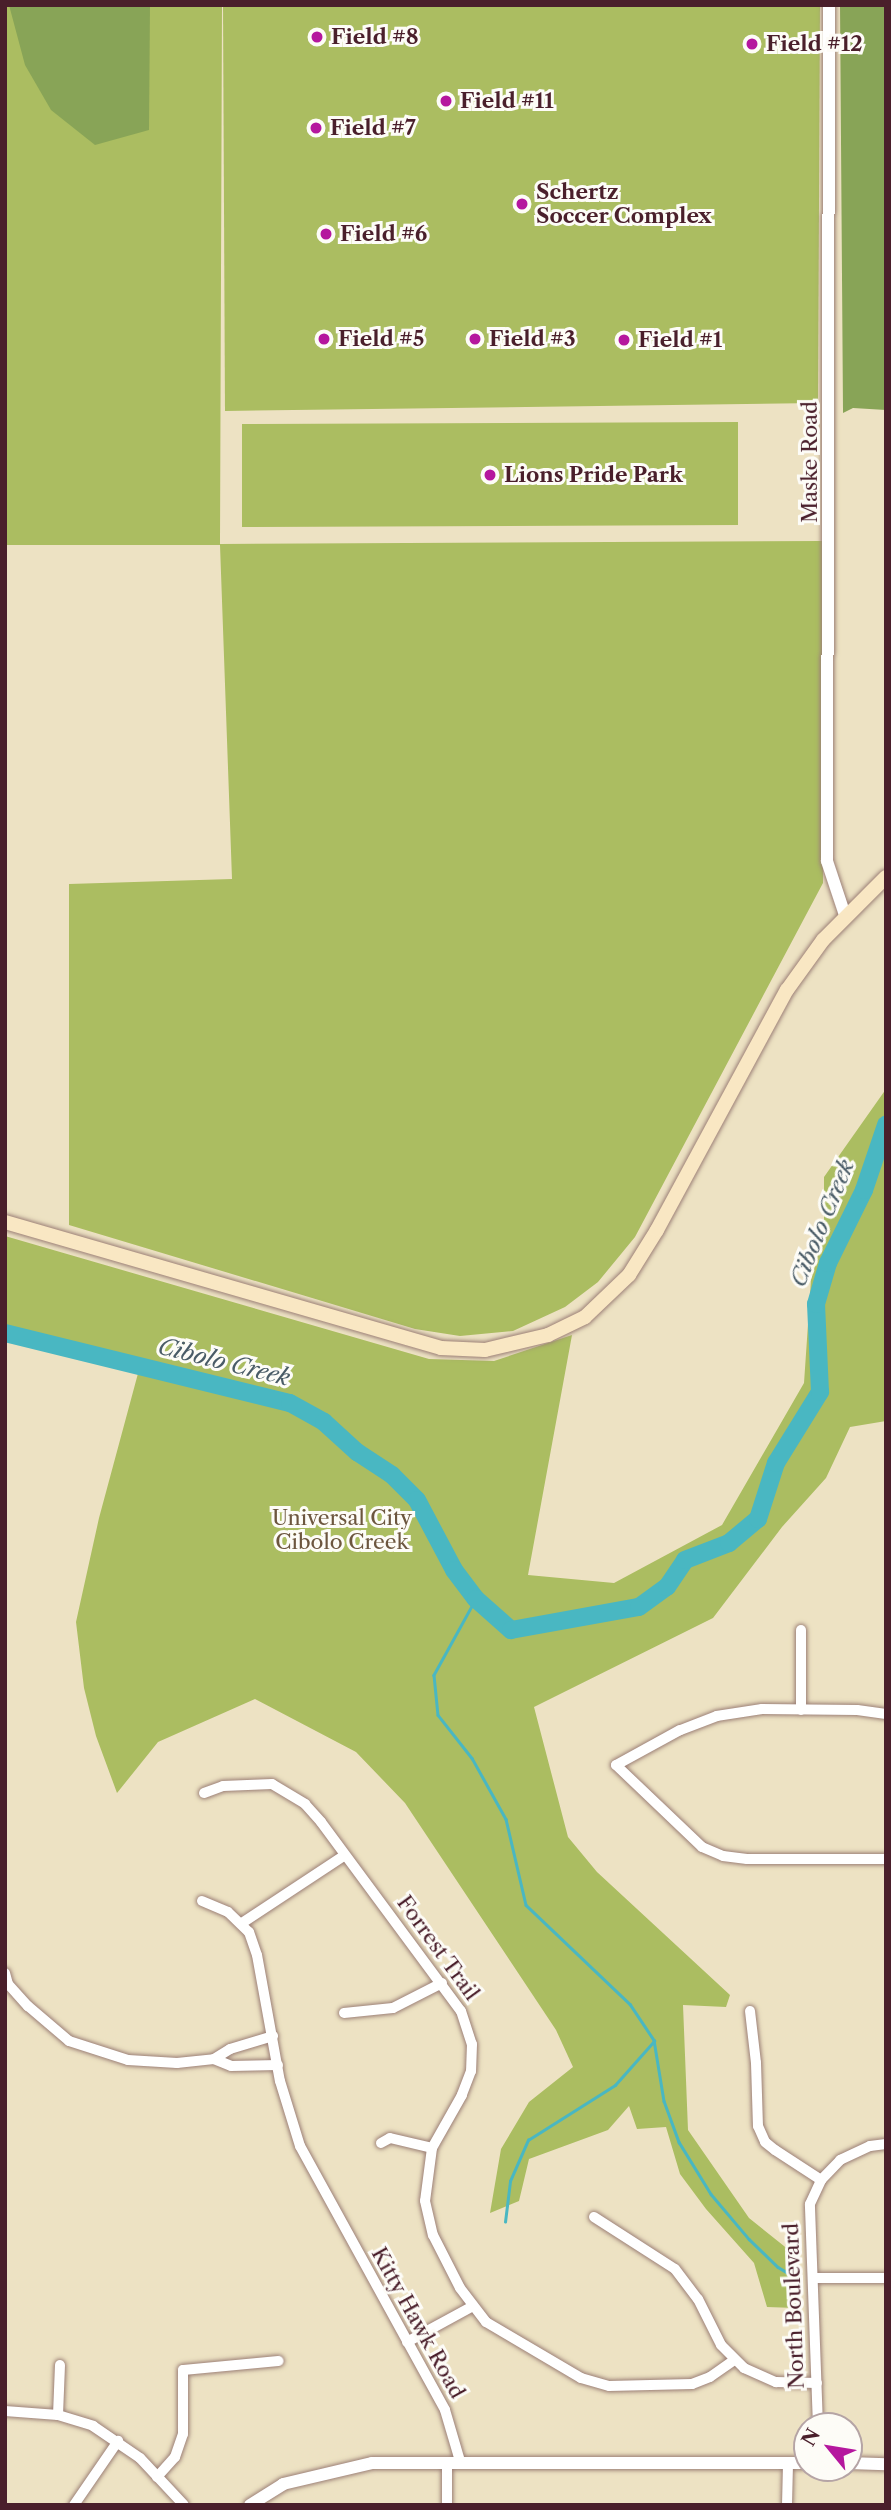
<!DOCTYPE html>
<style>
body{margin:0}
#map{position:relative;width:891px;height:2510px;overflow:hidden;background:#ede2c3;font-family:"Libre Caslon Text",serif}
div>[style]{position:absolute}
.green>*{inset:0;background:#abbd61}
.forest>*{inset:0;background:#88a457}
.stream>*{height:2.5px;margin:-1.25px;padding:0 1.25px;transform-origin:1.25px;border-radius:1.25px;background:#49b7c2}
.river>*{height:18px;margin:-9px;padding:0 9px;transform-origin:9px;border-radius:9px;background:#49b7c2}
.roads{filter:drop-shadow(0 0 2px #9c8077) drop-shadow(0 0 2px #9c8077)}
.minor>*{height:10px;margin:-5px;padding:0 5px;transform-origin:5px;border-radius:5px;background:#fff}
.tertiary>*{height:12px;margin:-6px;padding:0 6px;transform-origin:6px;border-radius:6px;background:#fff}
.secondary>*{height:14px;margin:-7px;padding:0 7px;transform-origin:7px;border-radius:7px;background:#f9e7c3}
.dots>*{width:19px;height:19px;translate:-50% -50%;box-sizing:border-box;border:4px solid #fdfcf7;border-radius:50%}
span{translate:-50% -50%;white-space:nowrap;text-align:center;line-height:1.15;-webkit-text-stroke:6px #fdfcf7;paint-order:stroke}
.poi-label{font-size:21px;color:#4a1f2b;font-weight:700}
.left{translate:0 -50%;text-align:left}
.street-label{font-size:21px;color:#4a1f2b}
.park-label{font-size:21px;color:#6c563e}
.water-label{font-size:23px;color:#4a5c67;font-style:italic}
.frame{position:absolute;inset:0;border:7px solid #4a1f2b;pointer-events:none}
.north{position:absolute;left:793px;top:2412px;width:70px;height:70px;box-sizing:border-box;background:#fdfcf7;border:2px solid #b5a4a5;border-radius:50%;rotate:300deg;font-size:19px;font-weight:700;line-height:28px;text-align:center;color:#4a1f2b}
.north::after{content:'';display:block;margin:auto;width:24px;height:32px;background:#b5179e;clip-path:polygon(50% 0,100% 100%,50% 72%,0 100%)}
</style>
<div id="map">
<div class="green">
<div style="clip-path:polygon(5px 5px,222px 5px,220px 544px,823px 541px,823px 883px,635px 1237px,598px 1282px,565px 1307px,513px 1331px,460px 1336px,415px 1329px,69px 1225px,69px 884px,232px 879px,220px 545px,5px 545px)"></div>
<div style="clip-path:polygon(223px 5px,820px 5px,818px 403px,225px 411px)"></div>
<div style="clip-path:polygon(738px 422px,738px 525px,242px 527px,242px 424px)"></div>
<div style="clip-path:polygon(886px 1089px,886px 1421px,850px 1427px,826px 1478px,782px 1527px,713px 1618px,534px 1707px,568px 1837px,597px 1872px,730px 1995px,726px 2007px,683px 2005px,688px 2130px,749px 2218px,794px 2254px,796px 2308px,767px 2307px,754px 2263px,706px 2209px,680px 2174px,666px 2127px,637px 2129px,629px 2106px,608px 2130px,529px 2159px,519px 2201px,490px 2213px,501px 2149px,529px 2102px,573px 2067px,556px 2030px,405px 1803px,356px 1752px,255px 1699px,158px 1742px,117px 1793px,96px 1736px,84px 1688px,76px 1622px,99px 1518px,140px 1366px,5px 1325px,5px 1236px,429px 1359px,494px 1361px,572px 1335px,528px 1575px,614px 1583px,722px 1525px,804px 1383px,811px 1280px,824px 1233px,824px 1177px)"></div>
</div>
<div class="forest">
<div style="clip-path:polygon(9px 5px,150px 5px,149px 130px,95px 145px,51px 110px,25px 65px)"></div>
<div style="clip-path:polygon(840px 5px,886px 5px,886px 410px,853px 408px,843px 413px)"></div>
</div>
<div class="stream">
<div style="left:476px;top:1599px;width:87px;rotate:118.9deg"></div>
<div style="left:434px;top:1675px;width:40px;rotate:84.3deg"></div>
<div style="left:438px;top:1715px;width:55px;rotate:51.7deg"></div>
<div style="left:472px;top:1758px;width:70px;rotate:60.9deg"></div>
<div style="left:506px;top:1819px;width:88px;rotate:76.9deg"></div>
<div style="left:526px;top:1905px;width:144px;rotate:43.6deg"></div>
<div style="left:630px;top:2004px;width:43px;rotate:56.3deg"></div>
<div style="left:654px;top:2040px;width:62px;rotate:80.7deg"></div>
<div style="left:664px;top:2101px;width:44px;rotate:69.9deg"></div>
<div style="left:679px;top:2142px;width:61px;rotate:58.4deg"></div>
<div style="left:711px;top:2194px;width:59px;rotate:49.8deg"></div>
<div style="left:749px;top:2239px;width:40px;rotate:44deg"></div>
<div style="left:778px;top:2267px;width:12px;rotate:31deg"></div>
<div style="left:505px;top:2222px;width:41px;rotate:-83deg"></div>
<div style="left:510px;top:2181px;width:45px;rotate:-66.3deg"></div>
<div style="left:528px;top:2140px;width:103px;rotate:-32.3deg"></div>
<div style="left:615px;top:2085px;width:59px;rotate:-48.4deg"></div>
</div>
<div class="river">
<div style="left:5px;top:1333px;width:293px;rotate:13.8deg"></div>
<div style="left:290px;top:1403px;width:39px;rotate:29deg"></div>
<div style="left:324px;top:1422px;width:45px;rotate:42.3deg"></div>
<div style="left:357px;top:1452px;width:42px;rotate:33.3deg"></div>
<div style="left:392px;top:1475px;width:35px;rotate:45deg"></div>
<div style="left:417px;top:1500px;width:79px;rotate:62.1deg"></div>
<div style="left:454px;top:1570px;width:36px;rotate:53deg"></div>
<div style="left:476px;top:1599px;width:47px;rotate:41.5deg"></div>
<div style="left:511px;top:1630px;width:130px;rotate:-10.2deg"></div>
<div style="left:639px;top:1607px;width:34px;rotate:-36deg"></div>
<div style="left:667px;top:1587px;width:32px;rotate:-56deg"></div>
<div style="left:685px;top:1560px;width:47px;rotate:-21.1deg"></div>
<div style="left:729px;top:1543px;width:38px;rotate:-40deg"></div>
<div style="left:758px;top:1519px;width:59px;rotate:-72.2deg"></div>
<div style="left:776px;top:1463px;width:84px;rotate:-58.2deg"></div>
<div style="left:820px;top:1392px;width:88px;rotate:-92.6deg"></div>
<div style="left:816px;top:1304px;width:43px;rotate:-73.7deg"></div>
<div style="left:828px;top:1263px;width:81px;rotate:-63.7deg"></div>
<div style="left:864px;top:1190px;width:69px;rotate:-71.3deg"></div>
</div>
<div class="roads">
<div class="minor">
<div style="left:801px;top:1630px;width:80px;rotate:90deg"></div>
<div style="left:886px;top:1714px;width:29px;rotate:-172deg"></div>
<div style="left:857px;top:1710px;width:95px;rotate:-179.4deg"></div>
<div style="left:762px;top:1709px;width:46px;rotate:171.2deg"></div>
<div style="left:717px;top:1716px;width:40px;rotate:159deg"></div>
<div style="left:680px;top:1730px;width:73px;rotate:151.3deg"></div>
<div style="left:616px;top:1765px;width:119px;rotate:43.6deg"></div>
<div style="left:702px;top:1847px;width:23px;rotate:23deg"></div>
<div style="left:723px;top:1856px;width:24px;rotate:7deg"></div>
<div style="left:747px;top:1859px;width:139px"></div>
<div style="left:204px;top:1793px;width:20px;rotate:-20deg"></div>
<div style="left:223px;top:1786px;width:49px;rotate:-2.3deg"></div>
<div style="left:272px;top:1784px;width:39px;rotate:31deg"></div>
<div style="left:305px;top:1804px;width:24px;rotate:48deg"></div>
<div style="left:321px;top:1822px;width:235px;rotate:53.5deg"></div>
<div style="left:461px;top:2011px;width:35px;rotate:72deg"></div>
<div style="left:472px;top:2044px;width:27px;rotate:92deg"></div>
<div style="left:471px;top:2071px;width:26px;rotate:111deg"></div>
<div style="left:462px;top:2095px;width:61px;rotate:119.5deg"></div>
<div style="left:432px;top:2148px;width:53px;rotate:97.5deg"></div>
<div style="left:425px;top:2201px;width:35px;rotate:77deg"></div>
<div style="left:433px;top:2235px;width:59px;rotate:63deg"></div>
<div style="left:460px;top:2288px;width:43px;rotate:52.6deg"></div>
<div style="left:486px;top:2322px;width:110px;rotate:30.5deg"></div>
<div style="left:581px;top:2378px;width:29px;rotate:16deg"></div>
<div style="left:609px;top:2386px;width:83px;rotate:-1.4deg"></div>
<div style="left:692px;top:2384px;width:19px;rotate:-21deg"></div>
<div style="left:710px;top:2377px;width:29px;rotate:-35deg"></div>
<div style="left:202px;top:1901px;width:28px;rotate:23deg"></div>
<div style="left:228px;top:1912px;width:29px;rotate:44deg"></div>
<div style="left:249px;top:1932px;width:24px;rotate:71deg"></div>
<div style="left:257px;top:1955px;width:128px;rotate:79.7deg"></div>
<div style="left:280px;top:2081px;width:68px;rotate:72.9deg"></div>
<div style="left:300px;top:2146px;width:301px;rotate:61.2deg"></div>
<div style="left:445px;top:2410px;width:53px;rotate:73.6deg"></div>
<div style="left:242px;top:1923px;width:123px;rotate:-33.4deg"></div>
<div style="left:5px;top:1973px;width:11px;rotate:75deg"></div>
<div style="left:8px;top:1984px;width:30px;rotate:48deg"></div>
<div style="left:28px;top:2006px;width:54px;rotate:40.5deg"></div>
<div style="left:69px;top:2041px;width:62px;rotate:17.9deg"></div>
<div style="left:128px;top:2060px;width:49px;rotate:3.5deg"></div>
<div style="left:177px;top:2063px;width:37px;rotate:-6deg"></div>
<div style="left:214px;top:2059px;width:19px;rotate:-32deg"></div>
<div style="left:230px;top:2049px;width:45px;rotate:-16.8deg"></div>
<div style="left:750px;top:2011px;width:52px;rotate:83.4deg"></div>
<div style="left:756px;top:2063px;width:63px;rotate:88.2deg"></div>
<div style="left:758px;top:2126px;width:17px;rotate:66deg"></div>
<div style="left:765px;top:2142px;width:13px;rotate:39deg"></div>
<div style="left:775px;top:2150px;width:55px;rotate:33.1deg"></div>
<div style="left:344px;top:2013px;width:49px;rotate:-5.8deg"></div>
<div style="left:393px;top:2008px;width:55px;rotate:-27deg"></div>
<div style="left:214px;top:2059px;width:18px;rotate:22deg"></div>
<div style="left:231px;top:2066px;width:47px;rotate:-1.2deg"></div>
<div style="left:381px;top:2143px;width:10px;rotate:-29deg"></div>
<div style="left:390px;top:2138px;width:43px;rotate:13.4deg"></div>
<div style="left:594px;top:2217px;width:96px;rotate:32.7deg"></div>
<div style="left:675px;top:2269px;width:38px;rotate:53deg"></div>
<div style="left:698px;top:2299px;width:51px;rotate:63.4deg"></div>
<div style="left:721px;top:2345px;width:33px;rotate:45deg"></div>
<div style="left:744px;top:2368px;width:35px;rotate:24deg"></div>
<div style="left:776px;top:2382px;width:41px;rotate:1.4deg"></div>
<div style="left:813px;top:2278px;width:73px"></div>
<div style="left:407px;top:2342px;width:75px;rotate:-28.6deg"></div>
<div style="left:5px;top:2411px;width:53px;rotate:4.3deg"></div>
<div style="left:58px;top:2415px;width:37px;rotate:17deg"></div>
<div style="left:93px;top:2426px;width:57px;rotate:34.2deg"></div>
<div style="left:140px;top:2458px;width:64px;rotate:46.9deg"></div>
<div style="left:58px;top:2415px;width:50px;rotate:-87.7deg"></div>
<div style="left:818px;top:2426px;width:222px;rotate:-92.1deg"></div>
<div style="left:810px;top:2204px;width:26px;rotate:-65deg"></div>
<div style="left:821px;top:2180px;width:28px;rotate:-46deg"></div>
<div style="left:840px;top:2160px;width:33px;rotate:-25deg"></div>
<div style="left:870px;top:2146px;width:16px;rotate:-7deg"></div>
<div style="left:157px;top:2477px;width:27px;rotate:-48deg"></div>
<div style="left:175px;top:2457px;width:24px;rotate:-71deg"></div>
<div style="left:183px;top:2434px;width:64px;rotate:-90deg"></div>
<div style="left:183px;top:2370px;width:96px;rotate:-5.4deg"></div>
<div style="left:74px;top:2505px;width:78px;rotate:-55.5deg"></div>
<div style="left:447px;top:2505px;width:43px;rotate:-90deg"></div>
<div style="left:787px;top:2505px;width:42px;rotate:-88.6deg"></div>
</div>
<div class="tertiary">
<div style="left:829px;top:5px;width:856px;rotate:90.13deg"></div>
<div style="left:827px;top:861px;width:57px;rotate:71.6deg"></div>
<div style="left:849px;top:2463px;width:37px;rotate:2deg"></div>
<div style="left:250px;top:2505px;width:39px;rotate:-32deg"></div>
<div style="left:283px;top:2484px;width:91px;rotate:-13.3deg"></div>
<div style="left:372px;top:2463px;width:435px"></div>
</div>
<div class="secondary">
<div style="left:5px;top:1222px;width:454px;rotate:16.1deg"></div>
<div style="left:441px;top:1348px;width:44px;rotate:2.6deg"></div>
<div style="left:485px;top:1350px;width:65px;rotate:-13.4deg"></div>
<div style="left:548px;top:1335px;width:41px;rotate:-25.9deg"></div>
<div style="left:585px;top:1317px;width:61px;rotate:-43.7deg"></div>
<div style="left:629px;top:1275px;width:53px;rotate:-58.1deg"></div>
<div style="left:657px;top:1230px;width:273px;rotate:-61.6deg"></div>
<div style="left:787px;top:990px;width:62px;rotate:-54.2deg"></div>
<div style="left:823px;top:940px;width:89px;rotate:-45deg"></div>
</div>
</div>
<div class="dots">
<div style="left:317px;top:37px;background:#b5179e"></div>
<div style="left:752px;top:44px;background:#b5179e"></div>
<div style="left:446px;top:101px;background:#b5179e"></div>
<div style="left:316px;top:128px;background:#b5179e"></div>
<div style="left:522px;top:204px;background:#b5179e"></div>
<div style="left:326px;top:234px;background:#b5179e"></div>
<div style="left:324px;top:339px;background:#b5179e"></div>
<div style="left:475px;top:339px;background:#b5179e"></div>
<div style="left:624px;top:340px;background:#b5179e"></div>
<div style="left:490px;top:475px;background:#b5179e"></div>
</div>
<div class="poi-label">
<span class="left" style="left:331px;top:37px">Field #8</span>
<span class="left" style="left:766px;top:44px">Field #12</span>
<span class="left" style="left:460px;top:101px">Field #11</span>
<span class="left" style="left:330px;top:128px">Field #7</span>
<span class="left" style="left:536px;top:204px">Schertz<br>Soccer Complex</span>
<span class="left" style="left:340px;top:234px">Field #6</span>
<span class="left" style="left:338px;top:339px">Field #5</span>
<span class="left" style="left:489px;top:339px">Field #3</span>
<span class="left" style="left:638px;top:340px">Field #1</span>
<span class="left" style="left:504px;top:475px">Lions Pride Park</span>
</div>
<div class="street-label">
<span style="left:810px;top:462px;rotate:-90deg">Maske Road</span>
<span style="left:438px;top:1948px;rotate:54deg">Forrest Trail</span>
<span style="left:794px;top:2306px;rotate:-92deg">North Boulevard</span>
<span style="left:418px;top:2323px;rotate:61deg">Kitty Hawk Road</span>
</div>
<div class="park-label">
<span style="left:342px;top:1530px">Universal City<br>Cibolo Creek</span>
</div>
<div class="water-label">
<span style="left:822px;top:1223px;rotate:-68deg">Cibolo Creek</span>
<span style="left:224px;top:1362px;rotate:14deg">Cibolo Creek</span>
</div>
<div class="frame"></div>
<div class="north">N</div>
</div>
